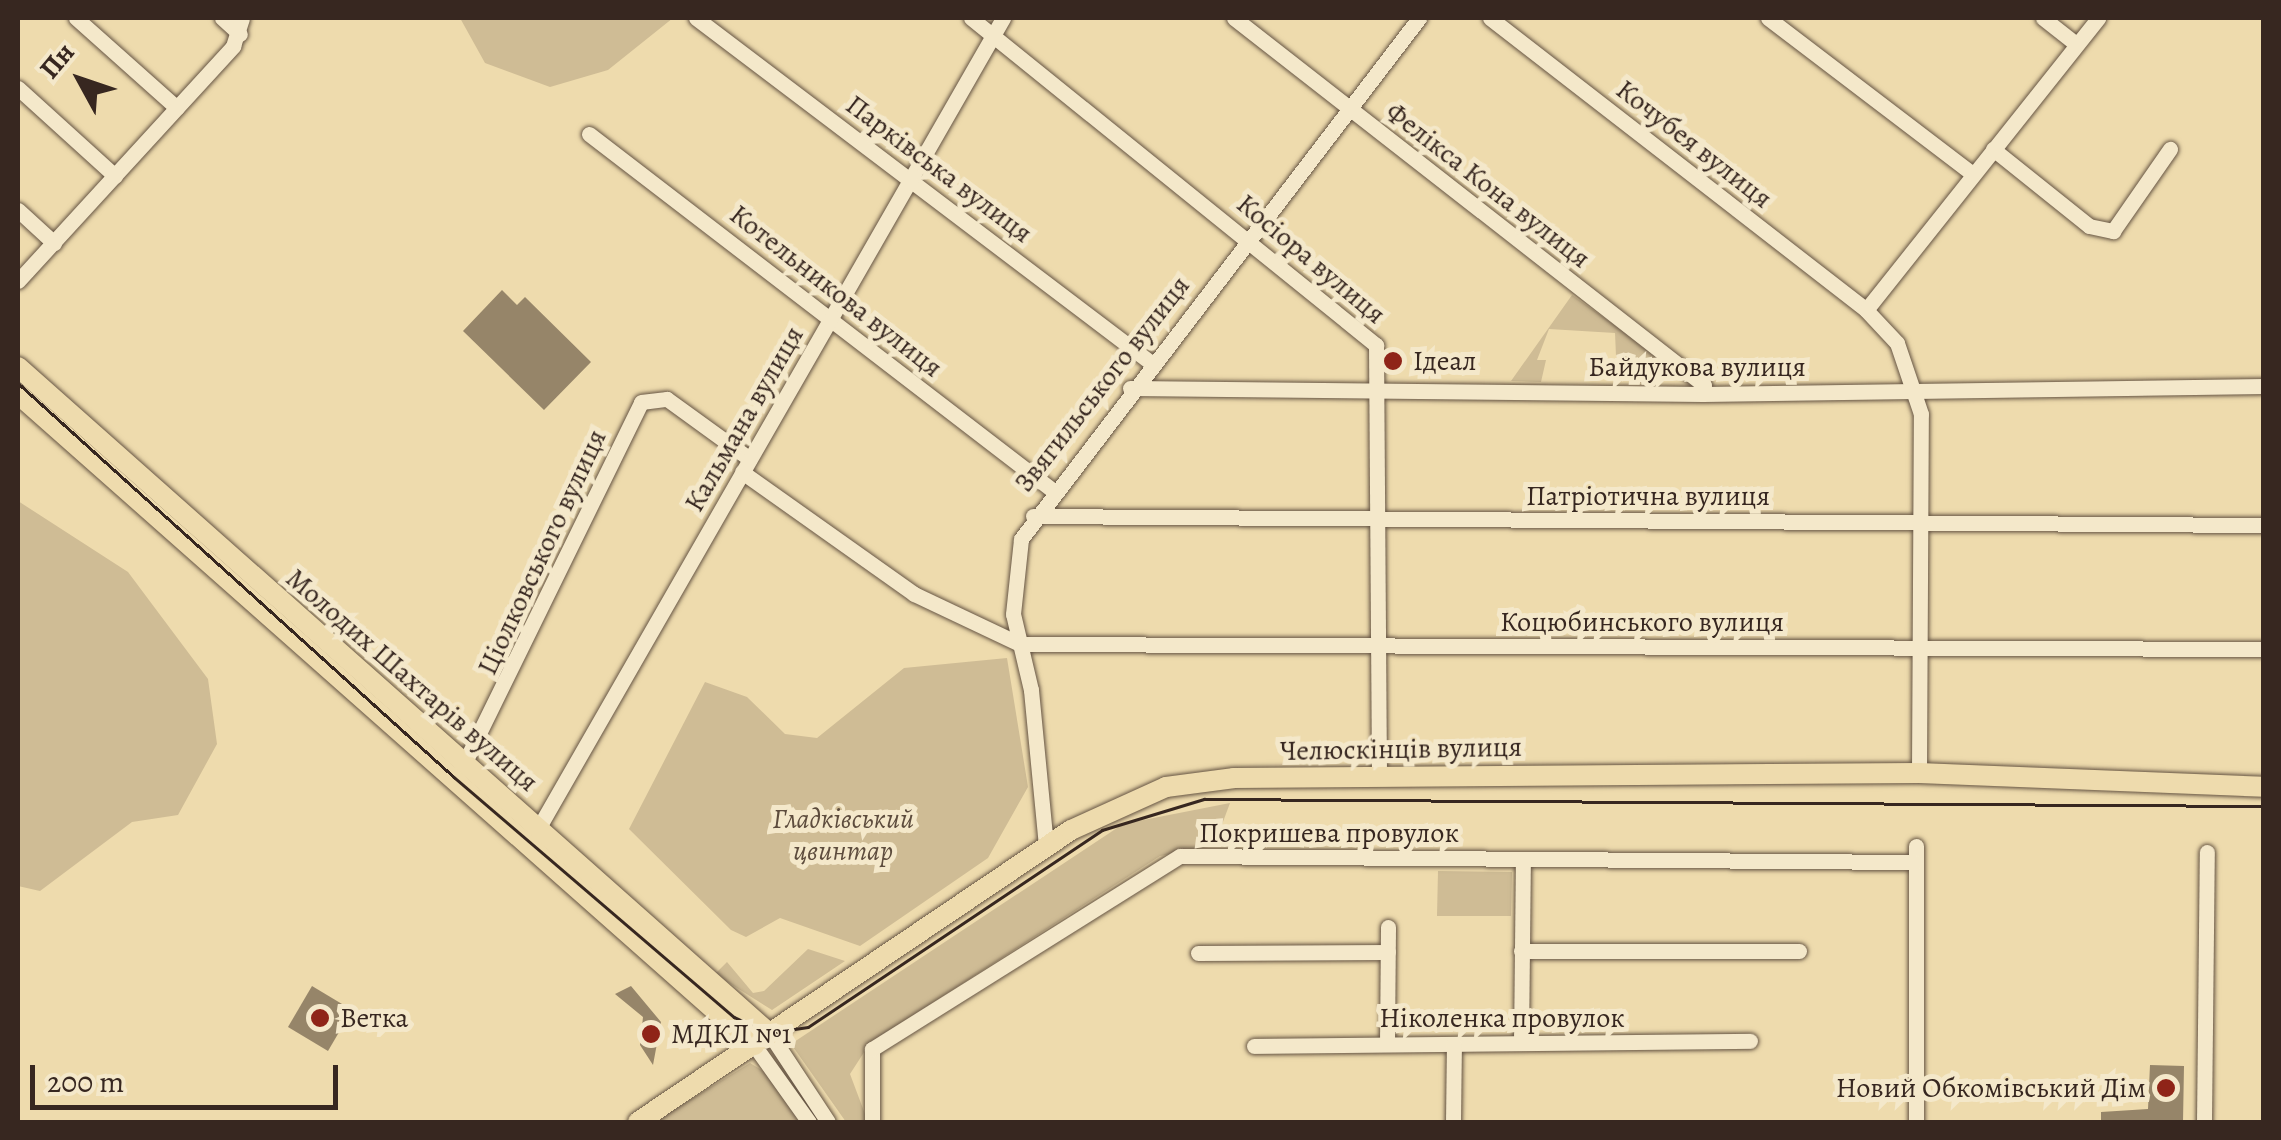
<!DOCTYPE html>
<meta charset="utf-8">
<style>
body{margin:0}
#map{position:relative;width:2281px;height:1140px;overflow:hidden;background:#eedbad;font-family:Alegreya,serif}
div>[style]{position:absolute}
.green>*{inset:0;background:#cfbc95}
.building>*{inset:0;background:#968569}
.roads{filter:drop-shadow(0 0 2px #655443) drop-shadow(0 0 2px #655443)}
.minor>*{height:15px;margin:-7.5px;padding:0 7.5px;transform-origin:7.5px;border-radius:7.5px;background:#f4e8ca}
.major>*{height:20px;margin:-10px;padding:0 10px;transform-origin:10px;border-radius:10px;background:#eedbad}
.tram>*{height:2.5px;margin:-1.25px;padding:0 1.25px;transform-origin:1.25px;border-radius:1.25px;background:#372720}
.dots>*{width:28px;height:28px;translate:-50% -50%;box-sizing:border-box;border:5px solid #f4e8ca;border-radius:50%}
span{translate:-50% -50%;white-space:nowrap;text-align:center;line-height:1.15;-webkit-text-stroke:10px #f4e8ca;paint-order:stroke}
.street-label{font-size:28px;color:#372720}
.poi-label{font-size:28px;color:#372720}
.left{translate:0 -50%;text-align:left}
.right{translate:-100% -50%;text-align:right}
.park-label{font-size:28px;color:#5d4c3d;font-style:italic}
.frame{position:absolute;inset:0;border:20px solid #372720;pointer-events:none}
.north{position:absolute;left:30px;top:30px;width:100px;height:100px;-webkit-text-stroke:8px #f4e8ca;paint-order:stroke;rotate:310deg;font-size:28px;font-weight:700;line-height:40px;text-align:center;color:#372720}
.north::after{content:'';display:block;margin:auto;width:35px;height:45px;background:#372720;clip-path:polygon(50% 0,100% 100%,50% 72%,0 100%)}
.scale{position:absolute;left:30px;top:1065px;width:308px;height:45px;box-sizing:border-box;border:5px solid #372720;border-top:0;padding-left:12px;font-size:30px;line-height:35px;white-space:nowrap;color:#372720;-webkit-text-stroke:8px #f4e8ca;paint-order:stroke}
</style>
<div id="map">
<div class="green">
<div style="clip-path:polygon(460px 18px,673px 18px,608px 70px,550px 87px,485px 63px)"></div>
<div style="clip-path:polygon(1572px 295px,1665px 361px,1676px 380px,1629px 384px,1630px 358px,1616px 356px,1615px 333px,1549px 329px,1537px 360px,1546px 360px,1541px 382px,1511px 381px)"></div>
<div style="clip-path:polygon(18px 501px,128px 572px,208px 679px,217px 744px,178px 815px,132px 822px,40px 891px,18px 886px)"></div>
<div style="clip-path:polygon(1007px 658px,1028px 787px,988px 858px,860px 946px,780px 918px,746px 937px,731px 930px,629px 829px,705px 682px,747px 697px,785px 734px,817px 738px,904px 668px)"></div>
<div style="clip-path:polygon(1230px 803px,1214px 846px,1160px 856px,870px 1043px,850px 1074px,868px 1122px,846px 1122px,791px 1044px,1123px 824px)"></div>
<div style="clip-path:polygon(1438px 871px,1512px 872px,1511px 916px,1437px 916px)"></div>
<div style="clip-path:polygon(808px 949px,845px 961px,772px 1010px,715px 974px,727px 962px,753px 993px,764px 991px)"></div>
<div style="clip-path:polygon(750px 1063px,770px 1075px,801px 1122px,654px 1122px)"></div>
</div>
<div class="building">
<div style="clip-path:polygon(502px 290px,517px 305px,525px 297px,591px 362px,544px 410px,463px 331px)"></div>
<div style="clip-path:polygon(312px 986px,352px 1010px,328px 1051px,288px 1027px)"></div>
<div style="clip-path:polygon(631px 986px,661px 1022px,653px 1065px,640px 1045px,643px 1017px,615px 994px)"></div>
<div style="clip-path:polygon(2150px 1065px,2184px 1066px,2183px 1122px,2101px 1122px,2101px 1112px,2148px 1109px)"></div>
</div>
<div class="roads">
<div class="minor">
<div style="left:76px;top:18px;width:135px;rotate:41.7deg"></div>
<div style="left:222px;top:18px;width:24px;rotate:42deg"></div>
<div style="left:696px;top:18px;width:570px;rotate:37.15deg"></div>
<div style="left:971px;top:18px;width:521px;rotate:38.92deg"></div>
<div style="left:1376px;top:345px;width:431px;rotate:89.6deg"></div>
<div style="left:1234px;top:18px;width:596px;rotate:37.98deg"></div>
<div style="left:1704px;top:385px;width:9px;rotate:96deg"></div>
<div style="left:1490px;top:18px;width:476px;rotate:37.8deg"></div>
<div style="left:1768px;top:18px;width:258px;rotate:37.3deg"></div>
<div style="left:2043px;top:18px;width:42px;rotate:38.2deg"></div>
<div style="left:18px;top:88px;width:131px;rotate:42.2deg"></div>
<div style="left:589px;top:134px;width:583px;rotate:37.54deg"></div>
<div style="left:1993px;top:149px;width:123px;rotate:38.7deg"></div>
<div style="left:2089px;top:226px;width:25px;rotate:12deg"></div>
<div style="left:2113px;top:231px;width:100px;rotate:-55.2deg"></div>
<div style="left:18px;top:210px;width:49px;rotate:42.5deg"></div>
<div style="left:18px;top:281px;width:319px;rotate:-47.5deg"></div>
<div style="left:233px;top:46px;width:29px;rotate:-72deg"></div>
<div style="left:1130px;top:388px;width:573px;rotate:0.6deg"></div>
<div style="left:1703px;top:394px;width:561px;rotate:-0.82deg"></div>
<div style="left:742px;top:472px;width:211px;rotate:35.3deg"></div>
<div style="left:914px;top:594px;width:117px;rotate:25.3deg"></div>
<div style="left:1020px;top:644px;width:1244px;rotate:0.23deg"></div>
<div style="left:1033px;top:516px;width:1231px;rotate:0.42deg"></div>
<div style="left:462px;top:768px;width:407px;rotate:-63.9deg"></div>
<div style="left:641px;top:402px;width:26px;rotate:-7deg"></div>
<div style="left:667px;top:399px;width:102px;rotate:35.9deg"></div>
<div style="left:1919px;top:773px;width:359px;rotate:-89.7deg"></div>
<div style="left:1921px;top:414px;width:75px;rotate:-108.7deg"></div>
<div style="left:1897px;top:343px;width:45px;rotate:-133.2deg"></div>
<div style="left:1866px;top:310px;width:373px;rotate:-51.5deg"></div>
<div style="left:535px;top:834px;width:941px;rotate:-60.16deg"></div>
<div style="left:1046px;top:846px;width:157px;rotate:-95.5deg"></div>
<div style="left:1031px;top:690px;width:78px;rotate:-103.3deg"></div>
<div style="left:1013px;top:614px;width:75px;rotate:-83.9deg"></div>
<div style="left:1021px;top:539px;width:656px;rotate:-52.62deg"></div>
<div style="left:1916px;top:846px;width:276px;rotate:90deg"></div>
<div style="left:1521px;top:951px;width:278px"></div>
<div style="left:1198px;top:953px;width:190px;rotate:-0.3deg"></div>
<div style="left:770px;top:1034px;width:105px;rotate:56.6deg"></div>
<div style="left:1387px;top:1043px;width:116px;rotate:-89.5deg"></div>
<div style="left:1521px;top:1043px;width:184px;rotate:-89.4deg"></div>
<div style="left:754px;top:1045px;width:95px;rotate:54.5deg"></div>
<div style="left:1254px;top:1046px;width:496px;rotate:-0.6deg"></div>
<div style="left:872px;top:1122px;width:73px;rotate:-90deg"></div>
<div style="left:872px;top:1049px;width:363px;rotate:-32.1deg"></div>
<div style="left:1180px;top:856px;width:735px;rotate:0.47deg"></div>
<div style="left:1453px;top:1122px;width:78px;rotate:-89.3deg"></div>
<div style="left:2204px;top:1122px;width:270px;rotate:-89.4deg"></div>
</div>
<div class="major">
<div style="left:18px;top:367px;width:1005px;rotate:41.57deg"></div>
<div style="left:18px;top:394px;width:983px;rotate:41.49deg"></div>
<div style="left:638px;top:1122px;width:522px;rotate:-33.99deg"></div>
<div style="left:1071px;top:830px;width:104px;rotate:-24.4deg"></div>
<div style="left:1166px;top:787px;width:69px;rotate:-7.5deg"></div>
<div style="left:1234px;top:778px;width:685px;rotate:-0.42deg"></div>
<div style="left:1919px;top:773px;width:345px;rotate:2.3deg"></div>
</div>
</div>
<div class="tram">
<div style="left:18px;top:383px;width:588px;rotate:42.1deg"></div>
<div style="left:454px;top:777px;width:369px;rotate:40.6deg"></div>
<div style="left:734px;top:1017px;width:38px;rotate:25deg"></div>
<div style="left:768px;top:1033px;width:40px;rotate:-8.5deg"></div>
<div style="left:808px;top:1027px;width:354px;rotate:-33.8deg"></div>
<div style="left:1102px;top:830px;width:107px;rotate:-16.9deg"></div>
<div style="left:1204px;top:799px;width:1060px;rotate:0.38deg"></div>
</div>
<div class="dots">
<div style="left:1393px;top:361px;background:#8f2418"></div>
<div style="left:320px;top:1018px;background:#8f2418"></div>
<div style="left:651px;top:1034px;background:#8f2418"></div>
<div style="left:2166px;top:1088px;background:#8f2418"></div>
</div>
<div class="street-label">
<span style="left:1694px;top:144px;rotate:38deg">Кочубея вулиця</span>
<span style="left:939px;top:169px;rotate:37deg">Парківська вулиця</span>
<span style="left:1488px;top:185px;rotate:38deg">Фелікса Кона вулиця</span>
<span style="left:1311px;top:259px;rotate:40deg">Косіора вулиця</span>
<span style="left:836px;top:291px;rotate:38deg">Котельникова вулиця</span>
<span style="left:1697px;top:367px">Байдукова вулиця</span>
<span style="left:1102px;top:384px;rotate:-52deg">Звягильського вулиця</span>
<span style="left:744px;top:419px;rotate:-60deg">Кальмана вулиця</span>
<span style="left:1648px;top:496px">Патріотична вулиця</span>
<span style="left:542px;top:552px;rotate:-65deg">Ціолковського вулиця</span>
<span style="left:1642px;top:622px">Коцюбинського вулиця</span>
<span style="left:412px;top:680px;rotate:41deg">Молодих Шахтарів вулиця</span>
<span style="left:1401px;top:749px;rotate:-1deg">Челюскінців вулиця</span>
<span style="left:1329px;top:833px">Покришева провулок</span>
<span style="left:1502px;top:1018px">Ніколенка провулок</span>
</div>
<div class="poi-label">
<span class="left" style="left:1413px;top:361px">Ідеал</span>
<span class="left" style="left:340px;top:1018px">Ветка</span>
<span class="left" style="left:671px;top:1034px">МДКЛ №1</span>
<span class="right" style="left:2146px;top:1088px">Новий Обкомівський Дім</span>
</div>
<div class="park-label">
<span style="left:843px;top:835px">Гладківський<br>цвинтар</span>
</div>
<div class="frame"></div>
<div class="north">Пн</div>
<div class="scale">200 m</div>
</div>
